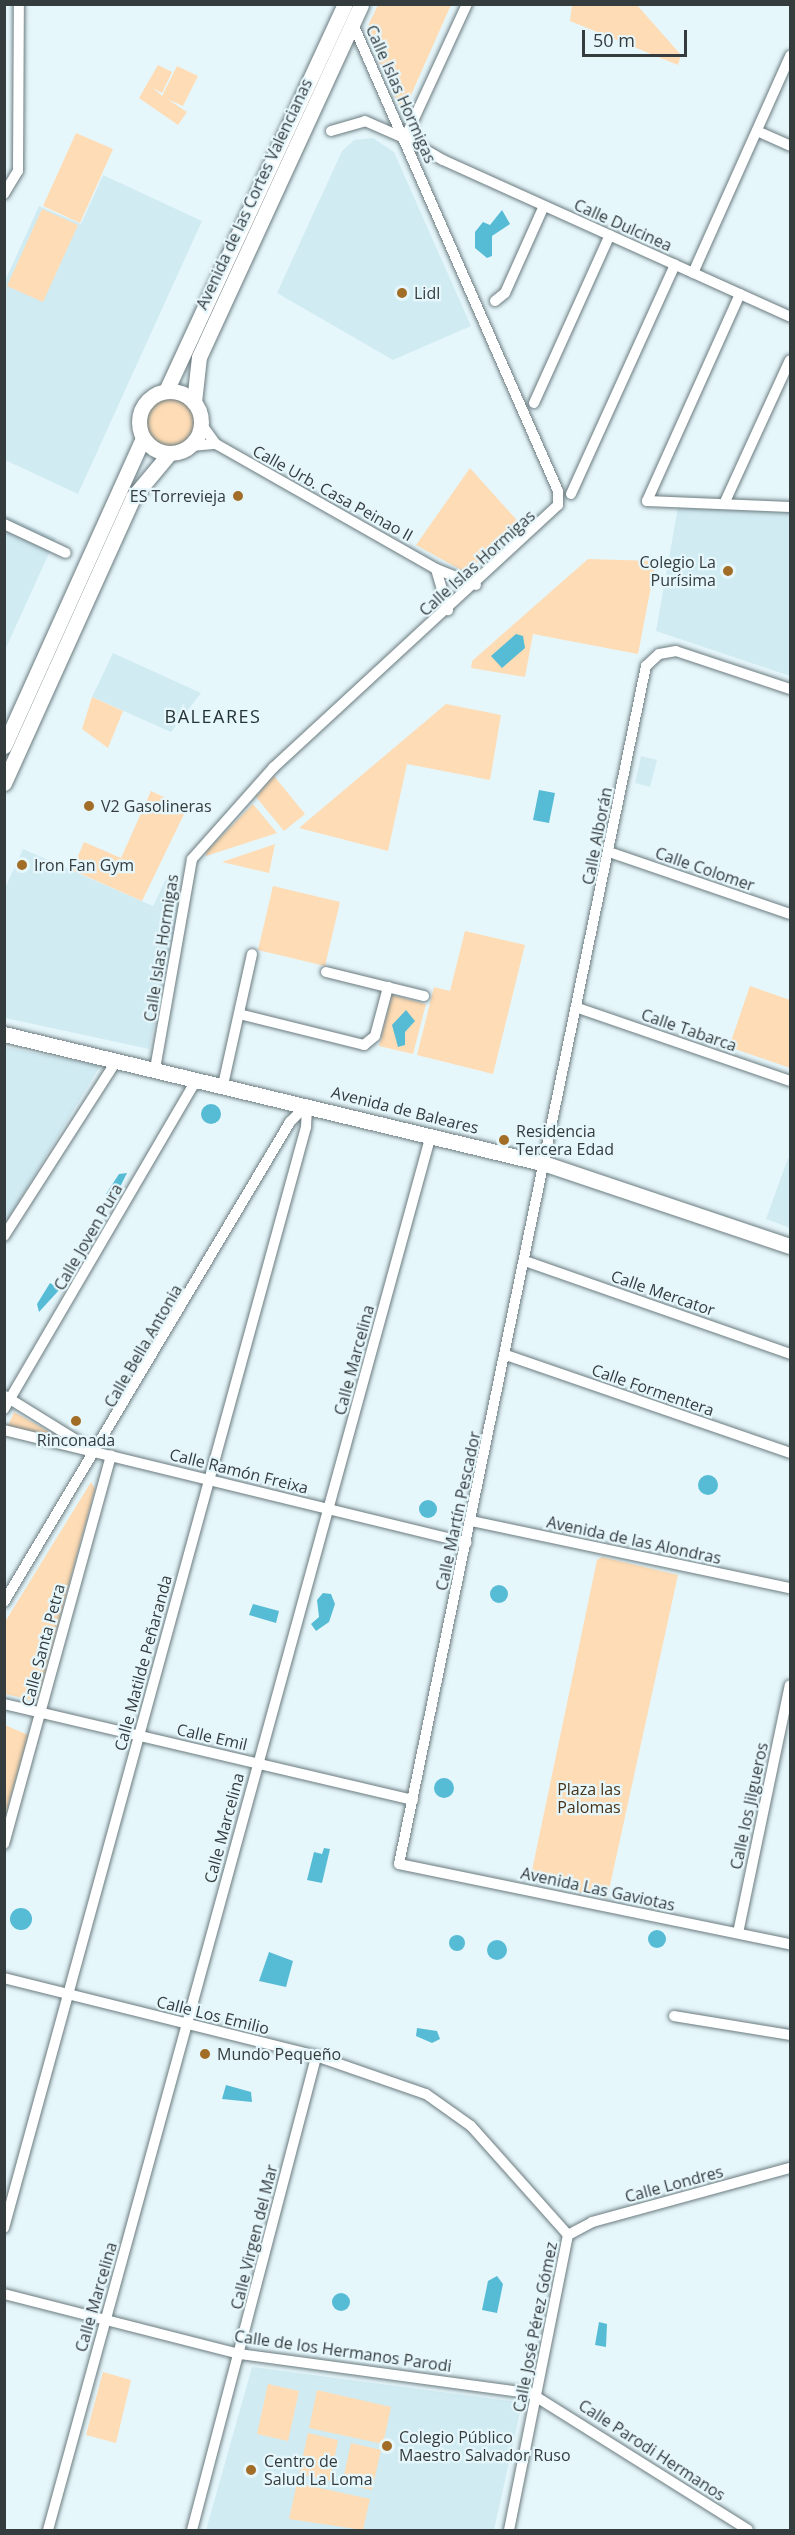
<!DOCTYPE html>
<meta charset="utf-8">
<style>
body{margin:0}
#map{position:relative;width:795px;height:2535px;overflow:hidden;background:#e6f7fc;font-family:"Open Sans",sans-serif}
div>[style]{position:absolute}
.built>*{inset:0;background:#d1ebf3}
.green>*{inset:0;background:#fedcb5}
.round{border-radius:50%}
.water>*{inset:0;background:#56bbd5}
.roads{filter:drop-shadow(0 0 2px #6b7b7f) drop-shadow(0 0 2px #6b7b7f)}
.street>*{height:10px;margin:-5px;padding:0 5px;transform-origin:5px;border-radius:5px;background:#fff}
.secondary>*{height:15px;margin:-7.5px;padding:0 7.5px;transform-origin:7.5px;border-radius:7.5px;background:#fff}
.secondary>.ring{margin:-7.5px;padding:0;box-sizing:content-box;background:none;border:15px solid #fff;border-radius:50%}
.dots>*{width:16px;height:16px;translate:-50% -50%;box-sizing:border-box;border:3px solid #e6f7fc;border-radius:50%}
span{translate:-50% -50%;white-space:nowrap;text-align:center;line-height:1.15;-webkit-text-stroke:4.5px #e6f7fc;paint-order:stroke}
.street-label{font-size:16px;color:#353c3e}
.poi-label{font-size:16px;color:#353c3e}
.left{translate:0 -50%;text-align:left}
.right{translate:-100% -50%;text-align:right}
.park-label{font-size:16px;color:#493318}
.neighbourhood-label{font-size:18px;color:#253337;letter-spacing:1.5px}
.frame{position:absolute;inset:0;border:6px solid #353c3e;pointer-events:none}
.scale{position:absolute;left:582px;top:30px;width:105px;height:27px;box-sizing:border-box;border:3px solid #353c3e;border-top:0;padding-left:8px;font-size:18px;line-height:21px;white-space:nowrap;color:#353c3e;-webkit-text-stroke:4px #e6f7fc;paint-order:stroke}
</style>
<div id="map">
<div class="built">
<div style="clip-path:polygon(373px 138px,394px 152px,471px 326px,393px 360px,277px 293px,342px 151px,354px 140px)"></div>
<div style="clip-path:polygon(103px 175px,202px 221px,78px 494px,5px 460px,5px 281px,39px 206px,81px 224px)"></div>
<div style="clip-path:polygon(678px 507px,790px 511px,790px 676px,656px 631px)"></div>
<div style="clip-path:polygon(5px 515px,56px 538px,5px 650px)"></div>
<div style="clip-path:polygon(113px 653px,201px 693px,171px 732px,92px 697px)"></div>
<div style="clip-path:polygon(641px 756px,657px 760px,650px 787px,635px 783px)"></div>
<div style="clip-path:polygon(23px 849px,153px 906px,170px 871px,170px 888px,181px 900px,149px 1049px,5px 1018px,5px 888px)"></div>
<div style="clip-path:polygon(5px 1047px,100px 1066px,5px 1224px,4px 1047px)"></div>
<div style="clip-path:polygon(788px 1158px,790px 1159px,790px 1228px,766px 1219px)"></div>
<div style="clip-path:polygon(252px 2367px,517px 2402px,521px 2408px,494px 2530px,206px 2530px)"></div>
</div>
<div class="green">
<div style="clip-path:polygon(378px 5px,451px 5px,403px 113px,365px 32px)"></div>
<div style="clip-path:polygon(572px 5px,637px 5px,681px 55px,678px 65px,570px 21px)"></div>
<div style="clip-path:polygon(158px 65px,172px 72px,162px 93px,153px 88px,162px 96px,177px 66px,198px 76px,183px 106px,167px 99px,187px 112px,178px 125px,139px 98px)"></div>
<div style="clip-path:polygon(76px 133px,113px 149px,80px 223px,43px 206px)"></div>
<div style="clip-path:polygon(42px 209px,78px 225px,43px 302px,7px 286px)"></div>
<div class="round" style="left:146px;top:398px;width:48px;height:48px"></div>
<div style="clip-path:polygon(470px 468px,523px 527px,465px 572px,416px 545px)"></div>
<div style="clip-path:polygon(588px 559px,656px 561px,638px 654px,533px 634px,525px 677px,471px 668px,472px 661px)"></div>
<div style="clip-path:polygon(92px 697px,123px 711px,108px 748px,82px 729px)"></div>
<div style="clip-path:polygon(446px 704px,501px 715px,490px 780px,407px 764px,388px 851px,299px 828px)"></div>
<div style="clip-path:polygon(274px 776px,305px 814px,284px 831px,256px 797px)"></div>
<div style="clip-path:polygon(151px 791px,187px 808px,142px 901px,72px 870px,84px 842px,121px 858px)"></div>
<div style="clip-path:polygon(253px 804px,277px 833px,206px 856px,206px 852px)"></div>
<div style="clip-path:polygon(275px 844px,269px 873px,222px 862px)"></div>
<div style="clip-path:polygon(273px 886px,340px 902px,325px 966px,258px 950px)"></div>
<div style="clip-path:polygon(465px 931px,525px 945px,493px 1074px,417px 1055px,434px 987px,450px 991px)"></div>
<div style="clip-path:polygon(750px 986px,790px 1000px,790px 1068px,729px 1047px)"></div>
<div style="clip-path:polygon(392px 995px,426px 1004px,413px 1054px,379px 1046px)"></div>
<div style="clip-path:polygon(14px 1412px,55px 1435px,56px 1436px,8px 1426px)"></div>
<div style="clip-path:polygon(91px 1482px,95px 1489px,37px 1701px,5px 1694px,5px 1622px)"></div>
<div style="clip-path:polygon(602px 1557px,678px 1575px,607px 1899px,530px 1880px,597px 1560px)"></div>
<div style="clip-path:polygon(5px 1725px,28px 1735px,5px 1817px,4px 1725px)"></div>
<div style="clip-path:polygon(103px 2372px,131px 2380px,116px 2443px,86px 2435px)"></div>
<div style="clip-path:polygon(268px 2384px,299px 2391px,288px 2441px,257px 2434px)"></div>
<div style="clip-path:polygon(317px 2390px,391px 2407px,383px 2444px,309px 2428px)"></div>
<div style="clip-path:polygon(308px 2433px,338px 2440px,330px 2481px,299px 2474px)"></div>
<div style="clip-path:polygon(351px 2443px,381px 2450px,372px 2490px,342px 2484px)"></div>
<div style="clip-path:polygon(297px 2483px,370px 2499px,363px 2530px,289px 2519px)"></div>
</div>
<div class="water">
<div style="clip-path:polygon(502px 210px,510px 224px,492px 236px,492px 256px,487px 258px,475px 248px,475px 232px,483px 222px,490px 225px)"></div>
<div style="clip-path:polygon(516px 634px,523px 636px,525px 648px,502px 668px,491px 656px)"></div>
<div style="clip-path:polygon(539px 790px,555px 793px,549px 823px,533px 820px)"></div>
<div style="clip-path:polygon(406px 1010px,415px 1021px,405px 1032px,405px 1045px,398px 1047px,392px 1025px)"></div>
<div class="round" style="left:201px;top:1104px;width:20px;height:20px"></div>
<div style="clip-path:polygon(127px 1173px,114px 1199px,106px 1194px,119px 1174px)"></div>
<div style="clip-path:polygon(50px 1283px,60px 1289px,39px 1312px,37px 1304px)"></div>
<div class="round" style="left:698px;top:1475px;width:20px;height:20px"></div>
<div class="round" style="left:419px;top:1500px;width:18px;height:18px"></div>
<div class="round" style="left:490px;top:1585px;width:18px;height:18px"></div>
<div style="clip-path:polygon(323px 1593px,331px 1594px,335px 1604px,329px 1622px,316px 1631px,311px 1624px,319px 1617px,317px 1600px)"></div>
<div style="clip-path:polygon(253px 1604px,279px 1611px,276px 1623px,249px 1615px)"></div>
<div class="round" style="left:434px;top:1778px;width:20px;height:20px"></div>
<div style="clip-path:polygon(324px 1848px,330px 1849px,322px 1883px,307px 1880px,314px 1852px,322px 1854px)"></div>
<div class="round" style="left:10px;top:1908px;width:22px;height:22px"></div>
<div class="round" style="left:648px;top:1930px;width:18px;height:18px"></div>
<div class="round" style="left:449px;top:1935px;width:16px;height:16px"></div>
<div class="round" style="left:487px;top:1940px;width:20px;height:20px"></div>
<div style="clip-path:polygon(269px 1952px,293px 1961px,286px 1987px,259px 1981px)"></div>
<div style="clip-path:polygon(417px 2028px,437px 2031px,440px 2039px,432px 2043px,416px 2036px)"></div>
<div style="clip-path:polygon(226px 2085px,251px 2092px,252px 2102px,222px 2099px)"></div>
<div style="clip-path:polygon(497px 2276px,503px 2284px,497px 2313px,482px 2310px,488px 2281px)"></div>
<div class="round" style="left:332px;top:2293px;width:18px;height:18px"></div>
<div style="clip-path:polygon(599px 2322px,607px 2324px,606px 2347px,595px 2345px)"></div>
</div>
<div class="roads">
<div class="street">
<div style="left:467px;top:4px;width:148px;rotate:114.8deg"></div>
<div style="left:405px;top:138px;width:44px;rotate:30.1deg"></div>
<div style="left:443px;top:160px;width:381px;rotate:24.3deg"></div>
<div style="left:331px;top:131px;width:35px;rotate:-16deg"></div>
<div style="left:365px;top:121px;width:43px;rotate:23.6deg"></div>
<div style="left:757px;top:131px;width:36px;rotate:24deg"></div>
<div style="left:4px;top:194px;width:27px;rotate:-59deg"></div>
<div style="left:18px;top:171px;width:167px;rotate:-89.7deg"></div>
<div style="left:693px;top:273px;width:238px;rotate:-65.9deg"></div>
<div style="left:740px;top:294px;width:227px;rotate:114.2deg"></div>
<div style="left:647px;top:501px;width:143px;rotate:2.4deg"></div>
<div style="left:495px;top:301px;width:13px;rotate:-39deg"></div>
<div style="left:505px;top:293px;width:95px;rotate:-65.9deg"></div>
<div style="left:534px;top:403px;width:184px;rotate:-65.7deg"></div>
<div style="left:202px;top:425px;width:24px;rotate:54deg"></div>
<div style="left:216px;top:444px;width:253px;rotate:29.6deg"></div>
<div style="left:436px;top:569px;width:43px;rotate:21.8deg"></div>
<div style="left:191px;top:446px;width:25px;rotate:-5deg"></div>
<div style="left:571px;top:494px;width:252px;rotate:-65.6deg"></div>
<div style="left:724px;top:504px;width:158px;rotate:-65.4deg"></div>
<div style="left:4px;top:524px;width:68px;rotate:25.1deg"></div>
<div style="left:436px;top:569px;width:43px;rotate:73.7deg"></div>
<div style="left:790px;top:689px;width:120px;rotate:-161.6deg"></div>
<div style="left:676px;top:651px;width:17px;rotate:170deg"></div>
<div style="left:659px;top:654px;width:18px;rotate:137deg"></div>
<div style="left:646px;top:666px;width:1223px;rotate:101.65deg"></div>
<div style="left:399px;top:1864px;width:399px;rotate:11.6deg"></div>
<div style="left:609px;top:852px;width:191px;rotate:18.9deg"></div>
<div style="left:326px;top:972px;width:101px;rotate:13.8deg"></div>
<div style="left:578px;top:1008px;width:224px;rotate:19deg"></div>
<div style="left:239px;top:1014px;width:129px;rotate:13.9deg"></div>
<div style="left:364px;top:1045px;width:14px;rotate:-39deg"></div>
<div style="left:375px;top:1036px;width:51px;rotate:-75.1deg"></div>
<div style="left:155px;top:1069px;width:213px;rotate:-80deg"></div>
<div style="left:192px;top:859px;width:122px;rotate:-48.3deg"></div>
<div style="left:273px;top:768px;width:388px;rotate:-42.7deg"></div>
<div style="left:558px;top:505px;width:14px;rotate:-90deg"></div>
<div style="left:558px;top:491px;width:512px;rotate:-113.71deg"></div>
<div style="left:223px;top:1085px;width:134px;rotate:-77.5deg"></div>
<div style="left:4px;top:1236px;width:209px;rotate:-57.3deg"></div>
<div style="left:525px;top:1261px;width:281px;rotate:19.3deg"></div>
<div style="left:506px;top:1355px;width:300px;rotate:19deg"></div>
<div style="left:5px;top:1396px;width:95px;rotate:31.7deg"></div>
<div style="left:4px;top:1409px;width:382px;rotate:-59.7deg"></div>
<div style="left:4px;top:1430px;width:476px;rotate:13.7deg"></div>
<div style="left:471px;top:1521px;width:326px;rotate:11.9deg"></div>
<div style="left:4px;top:1602px;width:559px;rotate:-59.21deg"></div>
<div style="left:290px;top:1122px;width:24px;rotate:-45deg"></div>
<div style="left:4px;top:1704px;width:420px;rotate:13.2deg"></div>
<div style="left:4px;top:1844px;width:403px;rotate:-74.6deg"></div>
<div style="left:738px;top:1933px;width:253px;rotate:-78.2deg"></div>
<div style="left:4px;top:1978px;width:322px;rotate:14deg"></div>
<div style="left:316px;top:2056px;width:116px;rotate:19.1deg"></div>
<div style="left:426px;top:2094px;width:55px;rotate:35.4deg"></div>
<div style="left:471px;top:2126px;width:146px;rotate:48.3deg"></div>
<div style="left:674px;top:2016px;width:118px;rotate:9.3deg"></div>
<div style="left:4px;top:2228px;width:1142px;rotate:-74.66deg"></div>
<div style="left:306px;top:1127px;width:22px;rotate:-87deg"></div>
<div style="left:568px;top:2235px;width:27px;rotate:-28deg"></div>
<div style="left:592px;top:2222px;width:205px;rotate:-15.3deg"></div>
<div style="left:4px;top:2294px;width:244px;rotate:14.3deg"></div>
<div style="left:240px;top:2354px;width:293px;rotate:7.7deg"></div>
<div style="left:530px;top:2393px;width:257px;rotate:32.1deg"></div>
<div style="left:48px;top:2530px;width:1447px;rotate:-74.65deg"></div>
<div style="left:192px;top:2530px;width:490px;rotate:-75.3deg"></div>
<div style="left:509px;top:2530px;width:301px;rotate:-78.7deg"></div>
</div>
<div class="secondary">
<div class="ring" style="left:139px;top:391px;width:47px;height:47px"></div>
<div style="left:166px;top:391px;width:426px;rotate:-65.2deg"></div>
<div style="left:194px;top:402px;width:45px;rotate:-83.7deg"></div>
<div style="left:199px;top:357px;width:388px;rotate:-65.3deg"></div>
<div style="left:4px;top:746px;width:338px;rotate:-65.7deg"></div>
<div style="left:4px;top:783px;width:314px;rotate:-65.7deg"></div>
<div style="left:133px;top:497px;width:56px;rotate:-50.1deg"></div>
<div style="left:4px;top:1034px;width:557px;rotate:13.49deg"></div>
<div style="left:546px;top:1164px;width:257px;rotate:18.6deg"></div>
</div>
</div>
<div class="dots">
<div style="left:402px;top:293px;background:#a26d26"></div>
<div style="left:238px;top:496px;background:#a26d26"></div>
<div style="left:728px;top:571px;background:#a26d26"></div>
<div style="left:89px;top:806px;background:#a26d26"></div>
<div style="left:22px;top:865px;background:#a26d26"></div>
<div style="left:504px;top:1140px;background:#a26d26"></div>
<div style="left:76px;top:1421px;background:#a26d26"></div>
<div style="left:205px;top:2054px;background:#a26d26"></div>
<div style="left:387px;top:2446px;background:#a26d26"></div>
<div style="left:251px;top:2470px;background:#a26d26"></div>
</div>
<div class="street-label">
<span style="left:401px;top:94px;rotate:66deg">Calle Islas Hormigas</span>
<span style="left:254px;top:194px;rotate:-65deg">Avenida de las Cortes Valencianas</span>
<span style="left:623px;top:225px;rotate:24deg">Calle Dulcinea</span>
<span style="left:333px;top:493px;rotate:29deg">Calle Urb. Casa Peinao II</span>
<span style="left:477px;top:563px;rotate:-42deg">Calle Islas Hormigas</span>
<span style="left:597px;top:836px;rotate:-79deg">Calle Alborán</span>
<span style="left:705px;top:869px;rotate:19deg">Calle Colomer</span>
<span style="left:161px;top:948px;rotate:-81deg">Calle Islas Hormigas</span>
<span style="left:689px;top:1030px;rotate:19deg">Calle Tabarca</span>
<span style="left:405px;top:1110px;rotate:14deg">Avenida de Baleares</span>
<span style="left:88px;top:1237px;rotate:-60deg">Calle Joven Pura</span>
<span style="left:663px;top:1293px;rotate:19deg">Calle Mercator</span>
<span style="left:143px;top:1346px;rotate:-60deg">Calle Bella Antonia</span>
<span style="left:354px;top:1360px;rotate:-75deg">Calle Marcelina</span>
<span style="left:653px;top:1390px;rotate:19deg">Calle Formentera</span>
<span style="left:239px;top:1471px;rotate:14deg">Calle Ramón Freixa</span>
<span style="left:458px;top:1511px;rotate:-78deg">Calle Martín Pescador</span>
<span style="left:634px;top:1540px;rotate:12deg">Avenida de las Alondras</span>
<span style="left:43px;top:1645px;rotate:-75deg">Calle Santa Petra</span>
<span style="left:143px;top:1663px;rotate:-75deg">Calle Matilde Peñaranda</span>
<span style="left:212px;top:1737px;rotate:13deg">Calle Emil</span>
<span style="left:749px;top:1806px;rotate:-78deg">Calle los Jilgueros</span>
<span style="left:224px;top:1828px;rotate:-75deg">Calle Marcelina</span>
<span style="left:598px;top:1889px;rotate:12deg">Avenida Las Gaviotas</span>
<span style="left:213px;top:2015px;rotate:14deg">Calle Los Emilio</span>
<span style="left:674px;top:2184px;rotate:-15deg">Calle Londres</span>
<span style="left:254px;top:2237px;rotate:-76deg">Calle Virgen del Mar</span>
<span style="left:96px;top:2297px;rotate:-74deg">Calle Marcelina</span>
<span style="left:535px;top:2327px;rotate:-79deg">Calle José Pérez Gómez</span>
<span style="left:343px;top:2351px;rotate:8deg">Calle de los Hermanos Parodi</span>
<span style="left:652px;top:2450px;rotate:33deg">Calle Parodi Hermanos</span>
</div>
<div class="poi-label">
<span class="left" style="left:414px;top:293px">Lidl</span>
<span class="right" style="left:226px;top:496px">ES Torrevieja</span>
<span class="right" style="left:716px;top:571px">Colegio La<br>Purísima</span>
<span class="left" style="left:101px;top:806px">V2 Gasolineras</span>
<span class="left" style="left:34px;top:865px">Iron Fan Gym</span>
<span class="left" style="left:516px;top:1140px">Residencia<br>Tercera Edad</span>
<span style="left:76px;top:1440px">Rinconada</span>
<span class="left" style="left:217px;top:2054px">Mundo Pequeño</span>
<span class="left" style="left:399px;top:2446px">Colegio Público<br>Maestro Salvador Ruso</span>
<span class="left" style="left:264px;top:2470px">Centro de<br>Salud La Loma</span>
</div>
<div class="park-label">
<span style="left:589px;top:1798px">Plaza las<br>Palomas</span>
</div>
<div class="neighbourhood-label">
<span style="left:213px;top:716px">BALEARES</span>
</div>
<div class="frame"></div>
<div class="scale">50 m</div>
</div>
